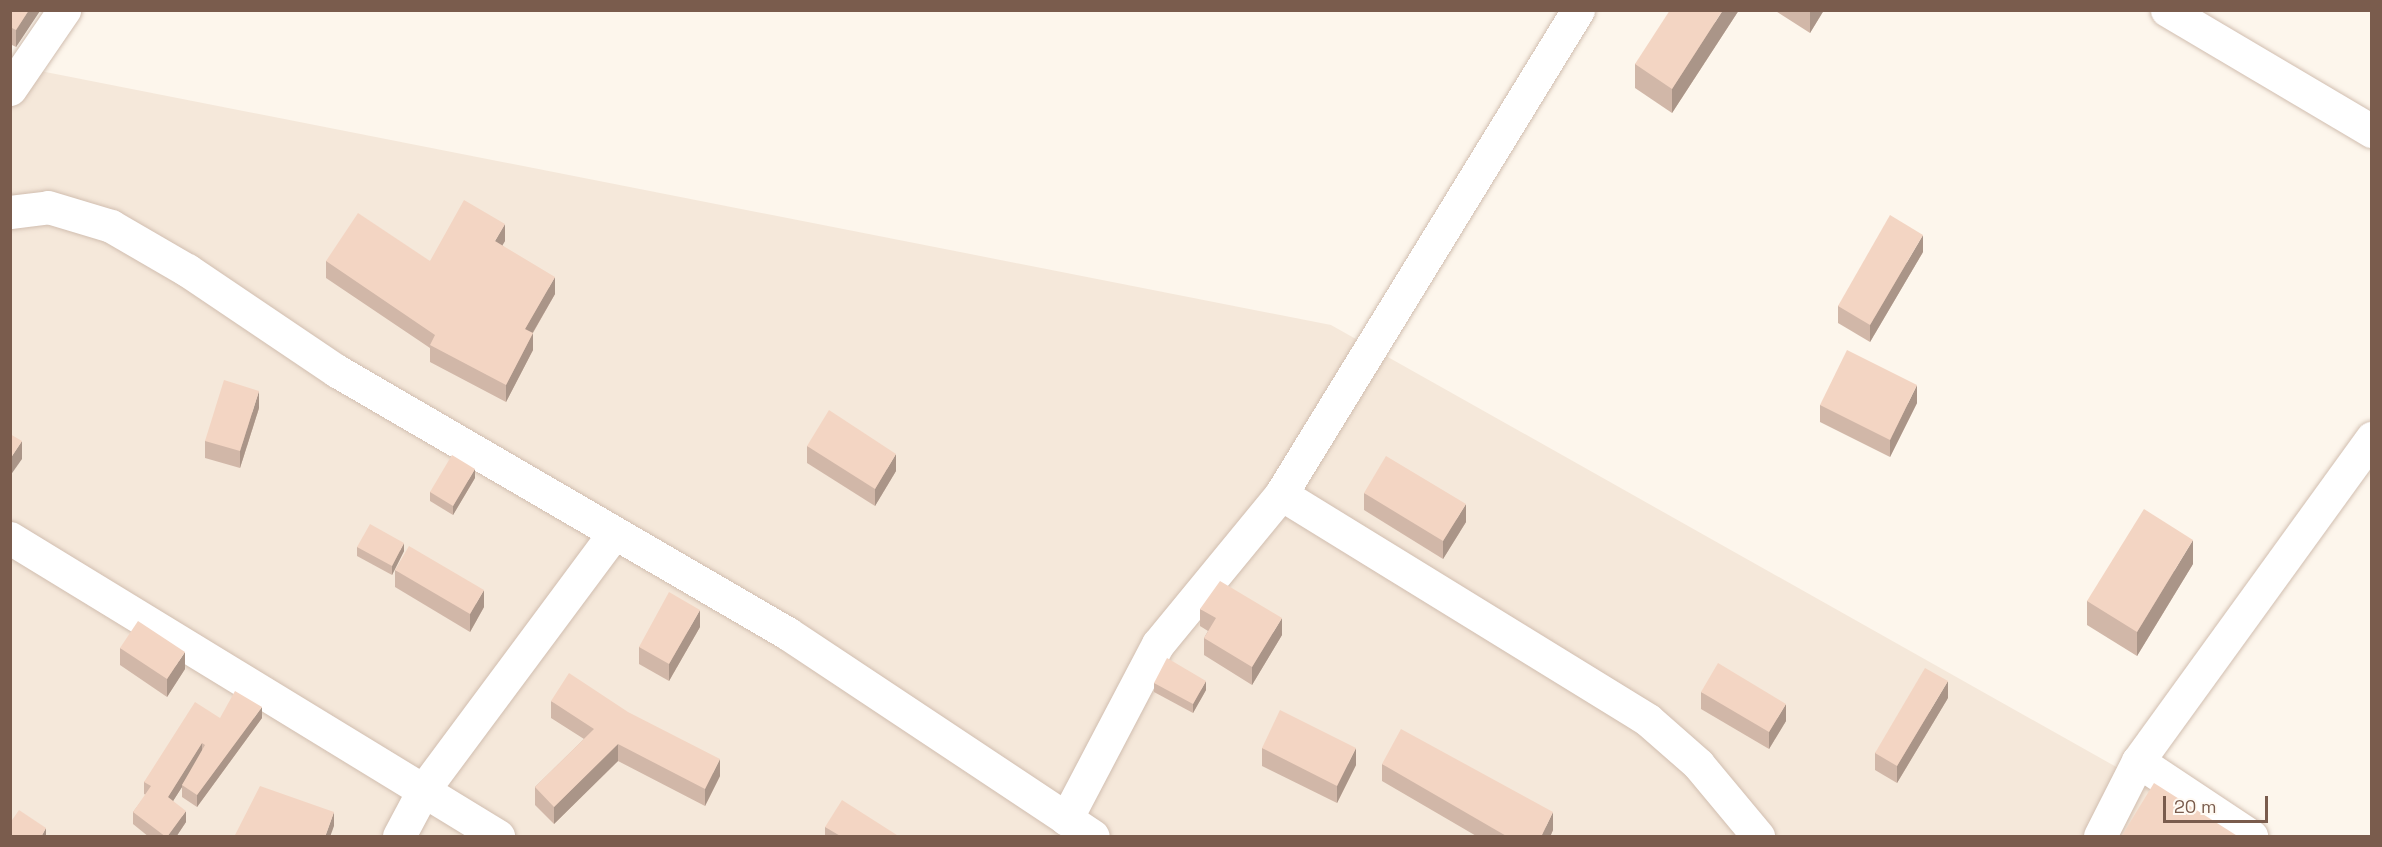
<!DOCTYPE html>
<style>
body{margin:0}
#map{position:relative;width:2382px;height:847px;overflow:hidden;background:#fdf6ec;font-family:"Space Grotesk",sans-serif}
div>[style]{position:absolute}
.residential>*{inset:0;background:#f5e8da}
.roads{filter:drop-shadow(0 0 2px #d1beb0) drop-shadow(0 0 2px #d1beb0)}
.minor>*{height:33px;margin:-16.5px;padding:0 16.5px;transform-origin:16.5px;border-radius:16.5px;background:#fff}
.wall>*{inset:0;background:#d1b7a8}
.shaded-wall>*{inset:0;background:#aa9588}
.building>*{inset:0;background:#f3d5c3}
span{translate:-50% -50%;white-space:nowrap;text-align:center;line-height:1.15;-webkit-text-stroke:6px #fffaf3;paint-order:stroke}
.frame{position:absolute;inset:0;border:12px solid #7a5c4d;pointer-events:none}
.scale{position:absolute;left:2163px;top:796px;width:105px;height:27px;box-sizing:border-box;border:3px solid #7a5c4d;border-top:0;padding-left:8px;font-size:18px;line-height:21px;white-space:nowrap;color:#7a5c4d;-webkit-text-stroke:4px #fffaf3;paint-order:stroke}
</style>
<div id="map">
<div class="residential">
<div style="clip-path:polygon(10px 65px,1331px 325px,2239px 836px,11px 836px)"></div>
</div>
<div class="roads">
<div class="minor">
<div style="left:2167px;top:10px;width:238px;rotate:30.6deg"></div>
<div style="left:10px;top:89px;width:96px;rotate:-55.6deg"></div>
<div style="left:10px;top:212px;width:38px;rotate:-7deg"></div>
<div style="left:48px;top:207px;width:66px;rotate:16.8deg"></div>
<div style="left:111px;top:226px;width:88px;rotate:30.1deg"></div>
<div style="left:187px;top:270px;width:181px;rotate:34deg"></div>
<div style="left:337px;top:371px;width:521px;rotate:30.21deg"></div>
<div style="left:787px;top:633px;width:367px;rotate:33.6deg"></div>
<div style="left:1281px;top:494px;width:431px;rotate:31.6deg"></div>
<div style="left:1648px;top:720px;width:67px;rotate:41.3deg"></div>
<div style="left:1698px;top:764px;width:94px;rotate:50.2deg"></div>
<div style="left:10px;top:538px;width:572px;rotate:31.41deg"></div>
<div style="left:2138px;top:761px;width:136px;rotate:33.6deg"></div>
<div style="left:1066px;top:819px;width:198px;rotate:-62.3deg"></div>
<div style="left:1158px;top:644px;width:194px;rotate:-50.6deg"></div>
<div style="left:1281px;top:494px;width:568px;rotate:-58.47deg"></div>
<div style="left:399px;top:836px;width:53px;rotate:-62deg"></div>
<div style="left:424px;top:789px;width:319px;rotate:-53.4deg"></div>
<div style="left:2100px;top:836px;width:84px;rotate:-63.1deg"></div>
<div style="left:2138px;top:761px;width:399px;rotate:-54.1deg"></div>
</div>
</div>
<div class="wall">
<div style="clip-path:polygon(10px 10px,40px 10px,16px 47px,10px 44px)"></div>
<div style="clip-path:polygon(1739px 10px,1672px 113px,1635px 88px,1635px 64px)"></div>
<div style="clip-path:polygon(1774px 10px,1824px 10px,1810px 33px)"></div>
<div style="clip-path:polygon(505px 241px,502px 245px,555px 294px,533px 333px,533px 350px,506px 402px,430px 362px,430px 348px,326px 278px,326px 261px,430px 261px)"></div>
<div style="clip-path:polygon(1923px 252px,1870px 342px,1838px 323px,1838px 306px)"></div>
<div style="clip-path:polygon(1917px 403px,1890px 457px,1820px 422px,1820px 405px)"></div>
<div style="clip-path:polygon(259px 408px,240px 468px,205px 458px,205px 441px)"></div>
<div style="clip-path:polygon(807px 446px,896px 471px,875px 506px,807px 463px)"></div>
<div style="clip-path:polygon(475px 478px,453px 515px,430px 501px,430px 492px)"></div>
<div style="clip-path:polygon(1364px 493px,1466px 522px,1443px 559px,1364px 510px)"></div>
<div style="clip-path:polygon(357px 547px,404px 551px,392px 575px,357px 556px)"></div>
<div style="clip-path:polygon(2193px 564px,2137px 656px,2087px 625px,2087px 601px)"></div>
<div style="clip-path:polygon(395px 570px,484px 607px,470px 632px,395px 587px)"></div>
<div style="clip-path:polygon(1200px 609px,1282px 635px,1252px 685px,1204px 655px,1204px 638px,1208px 631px,1200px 626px)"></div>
<div style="clip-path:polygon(700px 627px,669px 681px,639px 664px,639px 647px)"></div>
<div style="clip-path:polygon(120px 648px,185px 669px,167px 697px,120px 665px)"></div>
<div style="clip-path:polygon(1154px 683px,1206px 690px,1193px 713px,1154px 692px)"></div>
<div style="clip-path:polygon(1701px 692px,1786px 721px,1769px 749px,1701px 709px)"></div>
<div style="clip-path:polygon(1948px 698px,1897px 783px,1875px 770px,1875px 753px)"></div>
<div style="clip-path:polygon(551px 701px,720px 776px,705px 806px,618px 761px,554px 824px,535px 805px,535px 787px,584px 739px,551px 718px)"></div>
<div style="clip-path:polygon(220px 718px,262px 718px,197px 807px,182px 797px,182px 787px,173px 801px,186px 822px,176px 837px,149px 837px,133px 824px,133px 812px,146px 795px,144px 794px,144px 782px)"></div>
<div style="clip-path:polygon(1262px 748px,1356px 765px,1337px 803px,1262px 766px)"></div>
<div style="clip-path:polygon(1382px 764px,1553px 830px,1550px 837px,1478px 837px,1382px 781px)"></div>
<div style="clip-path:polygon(825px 827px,900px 837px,825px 837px)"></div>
</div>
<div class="shaded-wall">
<div style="clip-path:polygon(29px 10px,40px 11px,16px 47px,16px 30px)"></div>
<div style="clip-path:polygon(1723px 10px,1739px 10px,1672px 113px,1672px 89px)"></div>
<div style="clip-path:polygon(1810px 10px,1824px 10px,1810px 33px)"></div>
<div style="clip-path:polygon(505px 224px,505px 241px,495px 258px,495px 241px)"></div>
<div style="clip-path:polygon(1923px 235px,1923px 252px,1870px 342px,1870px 325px)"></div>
<div style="clip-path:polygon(555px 277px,555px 294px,525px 346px,525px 329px)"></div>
<div style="clip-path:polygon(533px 333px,533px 350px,506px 402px,506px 385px)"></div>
<div style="clip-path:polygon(1917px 385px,1917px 403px,1890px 457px,1890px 440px)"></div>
<div style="clip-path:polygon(259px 391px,259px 408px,240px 468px,240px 451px)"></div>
<div style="clip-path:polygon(22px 441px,22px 459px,10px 476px,10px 459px)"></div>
<div style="clip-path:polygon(896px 454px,896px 471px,875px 506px,875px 489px)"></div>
<div style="clip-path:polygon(475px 469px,475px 478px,453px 515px,453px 506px)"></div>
<div style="clip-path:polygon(1466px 504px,1466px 522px,1443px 559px,1443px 541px)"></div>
<div style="clip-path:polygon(2193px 540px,2193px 564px,2137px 656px,2137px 632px)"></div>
<div style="clip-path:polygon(404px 543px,404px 551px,392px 575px,392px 566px)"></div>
<div style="clip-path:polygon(484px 590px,484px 607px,470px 632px,470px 614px)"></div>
<div style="clip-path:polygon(700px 610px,700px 627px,669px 681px,669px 664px)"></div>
<div style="clip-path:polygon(1282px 618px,1282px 635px,1252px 685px,1252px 667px)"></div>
<div style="clip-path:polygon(185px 652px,185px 669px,167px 697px,167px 679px)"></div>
<div style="clip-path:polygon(1206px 681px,1206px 690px,1193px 713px,1193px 704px)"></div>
<div style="clip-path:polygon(1948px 681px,1948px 698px,1897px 783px,1897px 766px)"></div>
<div style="clip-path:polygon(1786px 704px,1786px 721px,1769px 749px,1769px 732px)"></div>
<div style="clip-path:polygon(262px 707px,262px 718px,197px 807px,197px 795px)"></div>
<div style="clip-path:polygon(202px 743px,202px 755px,182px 785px,182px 787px,168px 809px,168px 797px)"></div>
<div style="clip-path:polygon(618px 744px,618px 761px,554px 824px,554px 807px)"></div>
<div style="clip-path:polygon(1356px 748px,1356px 765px,1337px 803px,1337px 786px)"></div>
<div style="clip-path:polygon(720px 759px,720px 776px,705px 806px,705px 789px)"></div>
<div style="clip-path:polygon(186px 811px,186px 822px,176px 837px,167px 837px)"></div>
<div style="clip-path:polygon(334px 812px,334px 826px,330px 837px,325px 837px)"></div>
<div style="clip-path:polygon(1553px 812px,1553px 830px,1550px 837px,1541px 837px)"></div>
<div style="clip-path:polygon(46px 828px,46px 837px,41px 837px)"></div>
</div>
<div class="building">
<div style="clip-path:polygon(10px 10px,29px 10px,16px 30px,10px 27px)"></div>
<div style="clip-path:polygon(1670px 10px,1723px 10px,1672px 89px,1635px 64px)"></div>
<div style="clip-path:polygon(464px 200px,505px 224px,495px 241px,555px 277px,525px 329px,533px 333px,506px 385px,430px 345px,435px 335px,326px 261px,358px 213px,430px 261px)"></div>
<div style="clip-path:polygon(1890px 215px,1923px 235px,1870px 325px,1838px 306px)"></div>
<div style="clip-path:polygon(1847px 350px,1917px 385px,1890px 440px,1820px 405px)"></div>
<div style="clip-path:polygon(224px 380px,259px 391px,240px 451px,205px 441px)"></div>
<div style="clip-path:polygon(829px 410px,896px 454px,875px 489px,807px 446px)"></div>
<div style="clip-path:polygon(10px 434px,22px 441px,10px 459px)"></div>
<div style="clip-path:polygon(452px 455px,475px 469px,453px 506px,430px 492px)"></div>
<div style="clip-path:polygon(1386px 456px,1466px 504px,1443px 541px,1364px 493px)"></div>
<div style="clip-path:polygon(2144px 509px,2193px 540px,2137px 632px,2087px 601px)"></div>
<div style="clip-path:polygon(370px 524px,404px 543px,392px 566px,357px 547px)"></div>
<div style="clip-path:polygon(409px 546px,484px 590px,470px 614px,395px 570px)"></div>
<div style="clip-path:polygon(1220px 581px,1282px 618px,1252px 667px,1204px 638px,1216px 618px,1200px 609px)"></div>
<div style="clip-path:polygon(669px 592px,700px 610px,669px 664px,639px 647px)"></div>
<div style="clip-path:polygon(138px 621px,185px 652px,167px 679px,120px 648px)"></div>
<div style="clip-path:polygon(1167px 658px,1206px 681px,1193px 704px,1154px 683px)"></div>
<div style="clip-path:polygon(1718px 663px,1786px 704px,1769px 732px,1701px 692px)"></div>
<div style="clip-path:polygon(1925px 668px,1948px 681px,1897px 766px,1875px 753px)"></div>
<div style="clip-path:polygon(569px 673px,628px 712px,720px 759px,705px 789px,618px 744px,554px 807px,535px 787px,594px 729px,551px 701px)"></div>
<div style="clip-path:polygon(235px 691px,262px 707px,197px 795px,182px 785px,205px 745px,202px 743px,168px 797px,186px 811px,167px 837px,166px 837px,133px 812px,151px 786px,144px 782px,195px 702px,220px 718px)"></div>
<div style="clip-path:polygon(1280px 710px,1356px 748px,1337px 786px,1262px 748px)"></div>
<div style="clip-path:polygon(1401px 729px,1553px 812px,1541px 837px,1508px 837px,1382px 764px)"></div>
<div style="clip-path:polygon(2154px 783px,2239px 837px,2121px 837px)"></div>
<div style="clip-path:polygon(260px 786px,334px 812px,325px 837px,274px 837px,271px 835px,270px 837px,234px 837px)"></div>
<div style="clip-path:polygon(842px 800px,900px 837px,842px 837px,825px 827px)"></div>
<div style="clip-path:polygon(19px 810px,46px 828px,41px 837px,10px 837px,10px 823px)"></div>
</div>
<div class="frame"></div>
<div class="scale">20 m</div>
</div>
